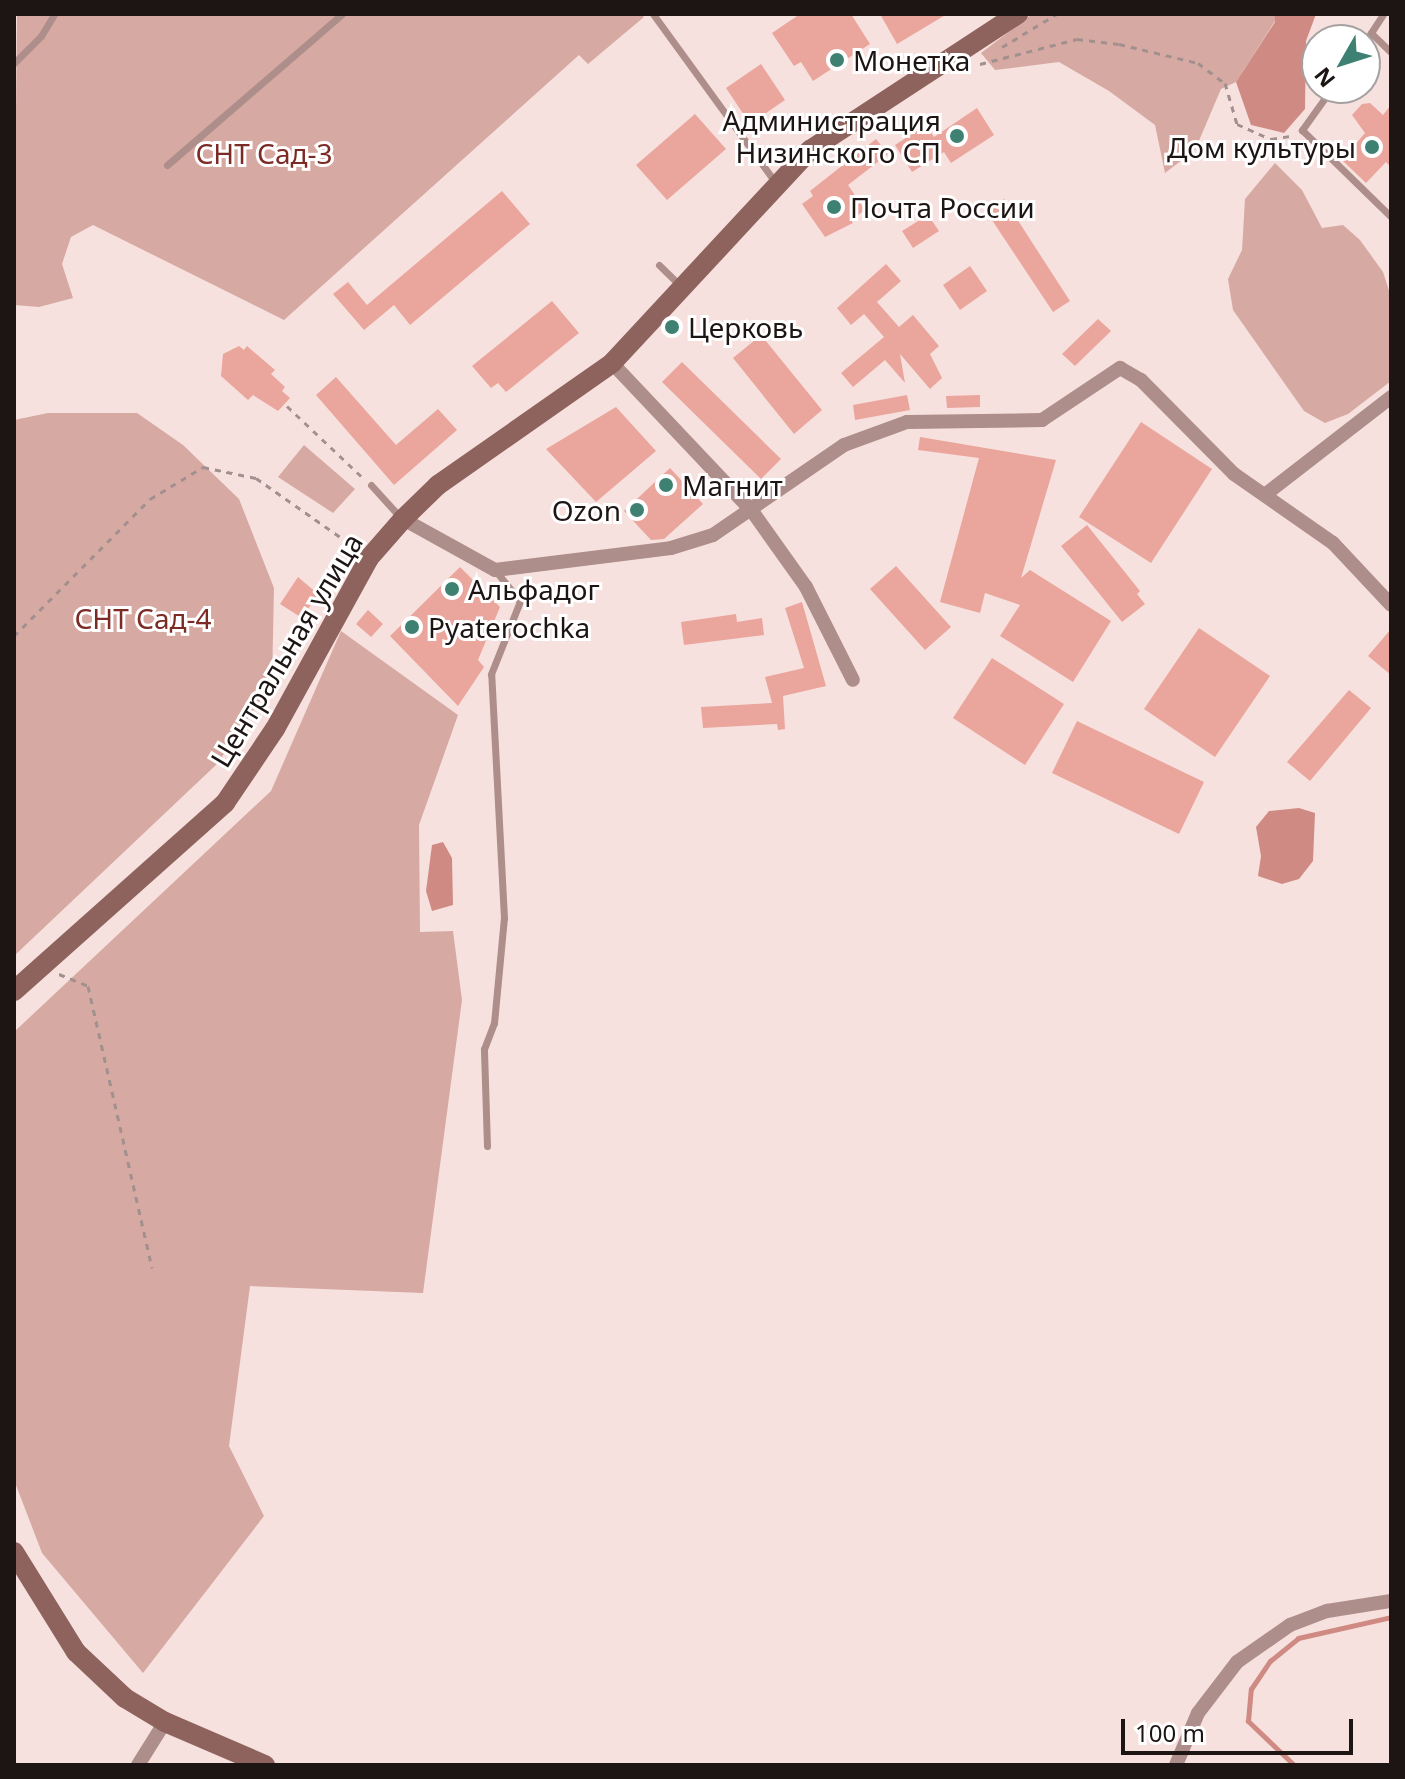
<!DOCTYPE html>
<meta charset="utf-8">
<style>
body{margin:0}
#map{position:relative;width:1405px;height:1779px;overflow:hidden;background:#f7e1de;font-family:"Noto Sans",sans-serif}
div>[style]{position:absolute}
.green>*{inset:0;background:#d7a9a3}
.water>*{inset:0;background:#cf8b83}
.stream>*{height:5px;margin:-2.5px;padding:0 2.5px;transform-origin:2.5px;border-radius:2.5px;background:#cf8b83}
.building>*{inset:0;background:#eaa59c}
.path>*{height:3px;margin-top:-1.5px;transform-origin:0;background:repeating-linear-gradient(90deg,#a1908e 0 6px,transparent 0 12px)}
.lane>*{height:7px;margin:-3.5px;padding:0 3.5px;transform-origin:3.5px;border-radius:3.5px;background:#ad8e8a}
.street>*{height:14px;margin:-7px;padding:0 7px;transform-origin:7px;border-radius:7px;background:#ad8e8a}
.secondary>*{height:20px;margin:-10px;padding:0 10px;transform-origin:10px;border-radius:10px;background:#8e635e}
.dots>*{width:22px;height:22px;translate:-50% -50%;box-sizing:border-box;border:4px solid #fff;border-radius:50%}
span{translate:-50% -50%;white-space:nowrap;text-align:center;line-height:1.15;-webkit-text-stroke:6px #fff;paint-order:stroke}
.poi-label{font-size:28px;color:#1d1514}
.left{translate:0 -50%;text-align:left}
.right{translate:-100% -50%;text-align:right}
.park-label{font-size:28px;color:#7b2a24}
.street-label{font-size:28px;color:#1d1514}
.frame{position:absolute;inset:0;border:16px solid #1d1514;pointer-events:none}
.north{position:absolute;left:1301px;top:24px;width:80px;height:80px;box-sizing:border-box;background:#fff;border:2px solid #a5a1a1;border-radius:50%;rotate:231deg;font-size:22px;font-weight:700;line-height:32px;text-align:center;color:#1d1514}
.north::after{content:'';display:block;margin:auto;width:28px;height:36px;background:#3e8071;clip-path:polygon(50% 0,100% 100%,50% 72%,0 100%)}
.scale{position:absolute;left:1121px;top:1719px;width:232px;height:36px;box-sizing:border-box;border:4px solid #1d1514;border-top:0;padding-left:10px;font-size:24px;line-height:28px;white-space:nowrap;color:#1d1514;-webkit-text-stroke:6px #fff;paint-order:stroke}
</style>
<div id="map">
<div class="green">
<div style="clip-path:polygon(17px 14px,641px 14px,644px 17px,588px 64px,579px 55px,284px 320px,93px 225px,71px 237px,62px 264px,73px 298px,39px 307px,14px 305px)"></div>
<div style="clip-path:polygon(1032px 14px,1274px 14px,1275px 21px,1236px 82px,1221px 89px,1195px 150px,1165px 173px,1155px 125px,1109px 91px,1059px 62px,995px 70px,981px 53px)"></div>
<div style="clip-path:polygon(1275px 163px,1302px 190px,1322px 228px,1343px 225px,1360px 240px,1383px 272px,1391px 297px,1391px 381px,1348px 414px,1325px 423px,1304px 411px,1233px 310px,1228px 279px,1242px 250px,1245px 199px)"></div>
<div style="clip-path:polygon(48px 413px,137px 413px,183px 445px,239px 499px,274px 588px,272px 683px,217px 764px,14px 956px,14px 420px)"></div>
<div style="clip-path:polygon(304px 445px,355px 489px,333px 513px,278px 477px)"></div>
<div style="clip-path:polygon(341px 631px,458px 715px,419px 825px,420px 932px,453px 931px,462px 1000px,423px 1293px,250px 1286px,229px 1446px,264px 1516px,143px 1673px,42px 1553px,14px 1480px,14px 1032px,271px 791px)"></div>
</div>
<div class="water">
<div style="clip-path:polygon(1274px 14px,1316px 14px,1306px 41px,1305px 109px,1284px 133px,1251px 125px,1236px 82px,1275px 22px)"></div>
<div style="clip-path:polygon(1299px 808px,1315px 813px,1313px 861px,1299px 879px,1282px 884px,1258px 876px,1261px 856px,1256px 827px,1269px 811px)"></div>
<div style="clip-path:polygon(443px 842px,452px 858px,453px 905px,432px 911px,426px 891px,432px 845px)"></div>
</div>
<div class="stream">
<div style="left:1294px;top:1765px;width:64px;rotate:-136.3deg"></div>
<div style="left:1248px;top:1721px;width:32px;rotate:-85deg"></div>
<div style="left:1251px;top:1689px;width:34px;rotate:-56deg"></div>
<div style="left:1270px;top:1661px;width:36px;rotate:-39deg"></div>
<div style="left:1298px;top:1638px;width:95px;rotate:-12.7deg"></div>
</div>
<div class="building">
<div style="clip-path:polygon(800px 14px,851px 14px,870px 44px,813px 81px,801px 62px,794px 66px,772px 33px)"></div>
<div style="clip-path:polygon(880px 14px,947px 14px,897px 44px)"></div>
<div style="clip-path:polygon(761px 64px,785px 100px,750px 124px,726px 88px)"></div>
<div style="clip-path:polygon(1370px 103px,1383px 115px,1391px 105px,1391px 167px,1386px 162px,1366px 183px,1342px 160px,1365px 133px,1352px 115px,1362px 104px)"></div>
<div style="clip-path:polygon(977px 108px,994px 135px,951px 163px,944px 152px,912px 172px,895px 145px,926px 125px,934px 137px)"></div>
<div style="clip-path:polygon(695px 114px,726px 149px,667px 200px,636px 165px)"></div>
<div style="clip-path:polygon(876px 139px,888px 154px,848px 185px,865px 210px,851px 220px,853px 223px,825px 237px,802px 204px,813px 196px,810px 191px)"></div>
<div style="clip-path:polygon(502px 191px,530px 224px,410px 325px,394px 305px,364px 330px,333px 294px,348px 282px,367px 305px)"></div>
<div style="clip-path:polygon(1004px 199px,1070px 301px,1053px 312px,986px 211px)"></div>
<div style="clip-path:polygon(928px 215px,939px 231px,913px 248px,902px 231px)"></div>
<div style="clip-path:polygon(886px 264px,901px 281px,877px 302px,899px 327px,913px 315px,939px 346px,930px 354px,942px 378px,930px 389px,900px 354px,905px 383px,885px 360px,853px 387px,841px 373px,884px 337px,864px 314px,851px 325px,837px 308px)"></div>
<div style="clip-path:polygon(970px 266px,987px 291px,960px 310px,943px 285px)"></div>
<div style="clip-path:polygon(552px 301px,579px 333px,506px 392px,498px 383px,491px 388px,472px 366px)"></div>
<div style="clip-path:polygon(1098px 319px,1111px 331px,1075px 366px,1062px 354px)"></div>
<div style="clip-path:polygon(761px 335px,822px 410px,794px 434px,733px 358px)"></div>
<div style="clip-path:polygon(239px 346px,244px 350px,247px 346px,275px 370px,271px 374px,285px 387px,282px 391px,290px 398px,278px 411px,253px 395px,248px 400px,221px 376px,223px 354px)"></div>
<div style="clip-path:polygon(682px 362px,781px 459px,761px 479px,662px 382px)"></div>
<div style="clip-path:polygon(336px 377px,396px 445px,438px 409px,457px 430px,394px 485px,316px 395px)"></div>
<div style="clip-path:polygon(907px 395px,910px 410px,855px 420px,853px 405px)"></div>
<div style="clip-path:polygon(980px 395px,980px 407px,947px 408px,946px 396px)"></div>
<div style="clip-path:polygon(616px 407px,656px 451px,596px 502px,546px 449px)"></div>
<div style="clip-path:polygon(1141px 422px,1212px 469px,1151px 563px,1079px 517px)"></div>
<div style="clip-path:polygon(920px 437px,1056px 460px,1021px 578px,1030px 570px,1111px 621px,1073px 682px,1000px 636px,1020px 605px,985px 593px,980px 613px,940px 602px,979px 458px,918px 450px)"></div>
<div style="clip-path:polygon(670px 468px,703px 504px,664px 539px,651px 540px,624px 511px)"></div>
<div style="clip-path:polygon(1087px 525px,1140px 591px,1137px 594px,1145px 604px,1122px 622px,1061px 546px)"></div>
<div style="clip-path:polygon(896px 566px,951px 627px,925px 650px,870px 589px)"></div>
<div style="clip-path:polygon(460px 567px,500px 607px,478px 660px,484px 667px,458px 706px,390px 636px)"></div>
<div style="clip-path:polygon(298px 577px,318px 594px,302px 618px,280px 604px)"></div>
<div style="clip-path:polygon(802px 602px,826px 686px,783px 696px,785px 729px,778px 730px,777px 724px,703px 728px,701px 707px,772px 703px,765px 677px,804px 668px,785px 608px)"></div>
<div style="clip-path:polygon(368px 610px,383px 624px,371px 637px,356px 624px)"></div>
<div style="clip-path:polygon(736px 614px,737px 622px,762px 618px,764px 635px,684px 645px,681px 622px)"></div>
<div style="clip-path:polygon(1199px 628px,1270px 676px,1215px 757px,1144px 709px)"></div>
<div style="clip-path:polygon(1391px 629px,1391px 675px,1368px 656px)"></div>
<div style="clip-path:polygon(992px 658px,1064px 704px,1025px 765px,953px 718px)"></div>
<div style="clip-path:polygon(1349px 690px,1371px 708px,1310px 781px,1287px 762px)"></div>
<div style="clip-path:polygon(1077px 721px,1204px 782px,1179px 834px,1052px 773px)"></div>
</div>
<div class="path">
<div style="left:1002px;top:47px;width:64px;rotate:-31deg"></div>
<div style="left:980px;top:64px;width:100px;rotate:-14.5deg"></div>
<div style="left:1077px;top:39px;width:42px;rotate:6.8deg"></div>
<div style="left:1119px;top:44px;width:81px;rotate:13.5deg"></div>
<div style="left:1198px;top:63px;width:34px;rotate:37deg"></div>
<div style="left:1225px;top:83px;width:43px;rotate:73.7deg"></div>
<div style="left:1237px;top:124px;width:37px;rotate:24deg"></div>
<div style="left:1271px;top:139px;width:20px;rotate:-9deg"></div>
<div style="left:287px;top:406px;width:103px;rotate:43.4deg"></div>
<div style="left:14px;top:636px;width:193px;rotate:-45.2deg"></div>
<div style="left:150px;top:499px;width:62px;rotate:-31.1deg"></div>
<div style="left:203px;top:467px;width:54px;rotate:11.7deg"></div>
<div style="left:256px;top:478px;width:122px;rotate:35deg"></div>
<div style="left:59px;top:974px;width:31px;rotate:22deg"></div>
<div style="left:88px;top:986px;width:289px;rotate:77.2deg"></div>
</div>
<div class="lane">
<div style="left:653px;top:14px;width:209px;rotate:54deg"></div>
<div style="left:1371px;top:33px;width:28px;rotate:44deg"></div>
<div style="left:1365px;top:42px;width:33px;rotate:-57deg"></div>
<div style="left:14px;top:63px;width:38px;rotate:-45deg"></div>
<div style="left:41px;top:36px;width:26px;rotate:-59deg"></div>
<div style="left:1332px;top:88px;width:52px;rotate:125.5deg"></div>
<div style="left:1302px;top:130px;width:124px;rotate:44.3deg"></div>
<div style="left:167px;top:165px;width:231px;rotate:-40.8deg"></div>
<div style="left:659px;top:265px;width:29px;rotate:44deg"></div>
<div style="left:371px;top:485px;width:45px;rotate:47.7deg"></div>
<div style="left:487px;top:1146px;width:97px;rotate:-91.8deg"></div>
<div style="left:484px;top:1049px;width:28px;rotate:-69deg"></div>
<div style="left:494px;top:1023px;width:105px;rotate:-84.6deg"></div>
<div style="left:504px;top:918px;width:244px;rotate:-93deg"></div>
<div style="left:491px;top:674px;width:79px;rotate:-68.3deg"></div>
<div style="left:520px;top:601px;width:38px;rotate:-129deg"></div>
</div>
<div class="street">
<div style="left:612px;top:363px;width:204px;rotate:46.6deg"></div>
<div style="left:752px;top:511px;width:93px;rotate:54.6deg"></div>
<div style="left:806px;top:587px;width:104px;rotate:63.2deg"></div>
<div style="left:1266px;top:494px;width:158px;rotate:-37.8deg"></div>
<div style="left:403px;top:519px;width:105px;rotate:29deg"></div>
<div style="left:495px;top:570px;width:177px;rotate:-7.1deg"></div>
<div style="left:671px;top:548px;width:44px;rotate:-17.2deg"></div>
<div style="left:713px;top:535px;width:159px;rotate:-34.5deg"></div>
<div style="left:844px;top:445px;width:67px;rotate:-20.1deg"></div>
<div style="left:907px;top:422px;width:135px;rotate:-0.8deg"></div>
<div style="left:1042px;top:420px;width:94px;rotate:-33.7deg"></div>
<div style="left:1120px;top:368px;width:24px;rotate:30deg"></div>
<div style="left:1141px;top:380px;width:132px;rotate:45.3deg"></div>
<div style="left:1234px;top:474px;width:121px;rotate:34.9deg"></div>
<div style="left:1333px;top:543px;width:85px;rotate:46.9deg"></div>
<div style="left:138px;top:1765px;width:51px;rotate:-57.9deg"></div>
<div style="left:1176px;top:1765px;width:56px;rotate:-67.1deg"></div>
<div style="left:1198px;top:1713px;width:64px;rotate:-52.6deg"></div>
<div style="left:1237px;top:1662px;width:65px;rotate:-34.9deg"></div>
<div style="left:1290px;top:1625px;width:40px;rotate:-21deg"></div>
<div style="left:1327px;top:1611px;width:65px;rotate:-8.9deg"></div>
</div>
<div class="secondary">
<div style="left:14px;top:991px;width:283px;rotate:-41.7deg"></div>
<div style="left:225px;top:803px;width:89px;rotate:-56deg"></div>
<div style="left:275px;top:729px;width:195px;rotate:-61.2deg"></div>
<div style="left:369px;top:558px;width:52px;rotate:-48.9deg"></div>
<div style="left:403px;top:519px;width:49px;rotate:-44.2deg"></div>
<div style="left:438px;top:485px;width:213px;rotate:-35deg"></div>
<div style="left:612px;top:363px;width:291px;rotate:-47.1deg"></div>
<div style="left:810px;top:150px;width:249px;rotate:-33.2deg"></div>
<div style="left:14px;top:1552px;width:118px;rotate:58.2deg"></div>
<div style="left:76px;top:1652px;width:67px;rotate:43.2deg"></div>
<div style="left:125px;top:1698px;width:47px;rotate:31deg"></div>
<div style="left:165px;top:1722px;width:109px;rotate:23.3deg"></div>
</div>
<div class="dots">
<div style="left:837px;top:60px;background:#3e8071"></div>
<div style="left:957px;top:136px;background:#3e8071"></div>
<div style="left:1372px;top:147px;background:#3e8071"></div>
<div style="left:834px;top:207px;background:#3e8071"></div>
<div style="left:672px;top:327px;background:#3e8071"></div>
<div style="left:666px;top:485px;background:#3e8071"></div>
<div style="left:637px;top:510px;background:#3e8071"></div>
<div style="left:452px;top:589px;background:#3e8071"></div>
<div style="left:412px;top:627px;background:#3e8071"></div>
</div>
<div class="poi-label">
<span class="left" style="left:853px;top:60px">Монетка</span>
<span class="right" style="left:941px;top:136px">Администрация<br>Низинского СП</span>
<span class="right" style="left:1356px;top:147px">Дом культуры</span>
<span class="left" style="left:850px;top:207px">Почта России</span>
<span class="left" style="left:688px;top:327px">Церковь</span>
<span class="left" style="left:682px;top:485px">Магнит</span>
<span class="right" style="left:621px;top:510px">Ozon</span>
<span class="left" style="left:468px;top:589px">Альфадог</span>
<span class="left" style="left:428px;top:627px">Pyaterochka</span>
</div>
<div class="park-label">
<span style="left:264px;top:153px">СНТ Сад-3</span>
<span style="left:143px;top:618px">СНТ Сад-4</span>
</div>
<div class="street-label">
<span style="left:286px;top:650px;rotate:-59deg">Центральная улица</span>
</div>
<div class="frame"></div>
<div class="north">N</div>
<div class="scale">100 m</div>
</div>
